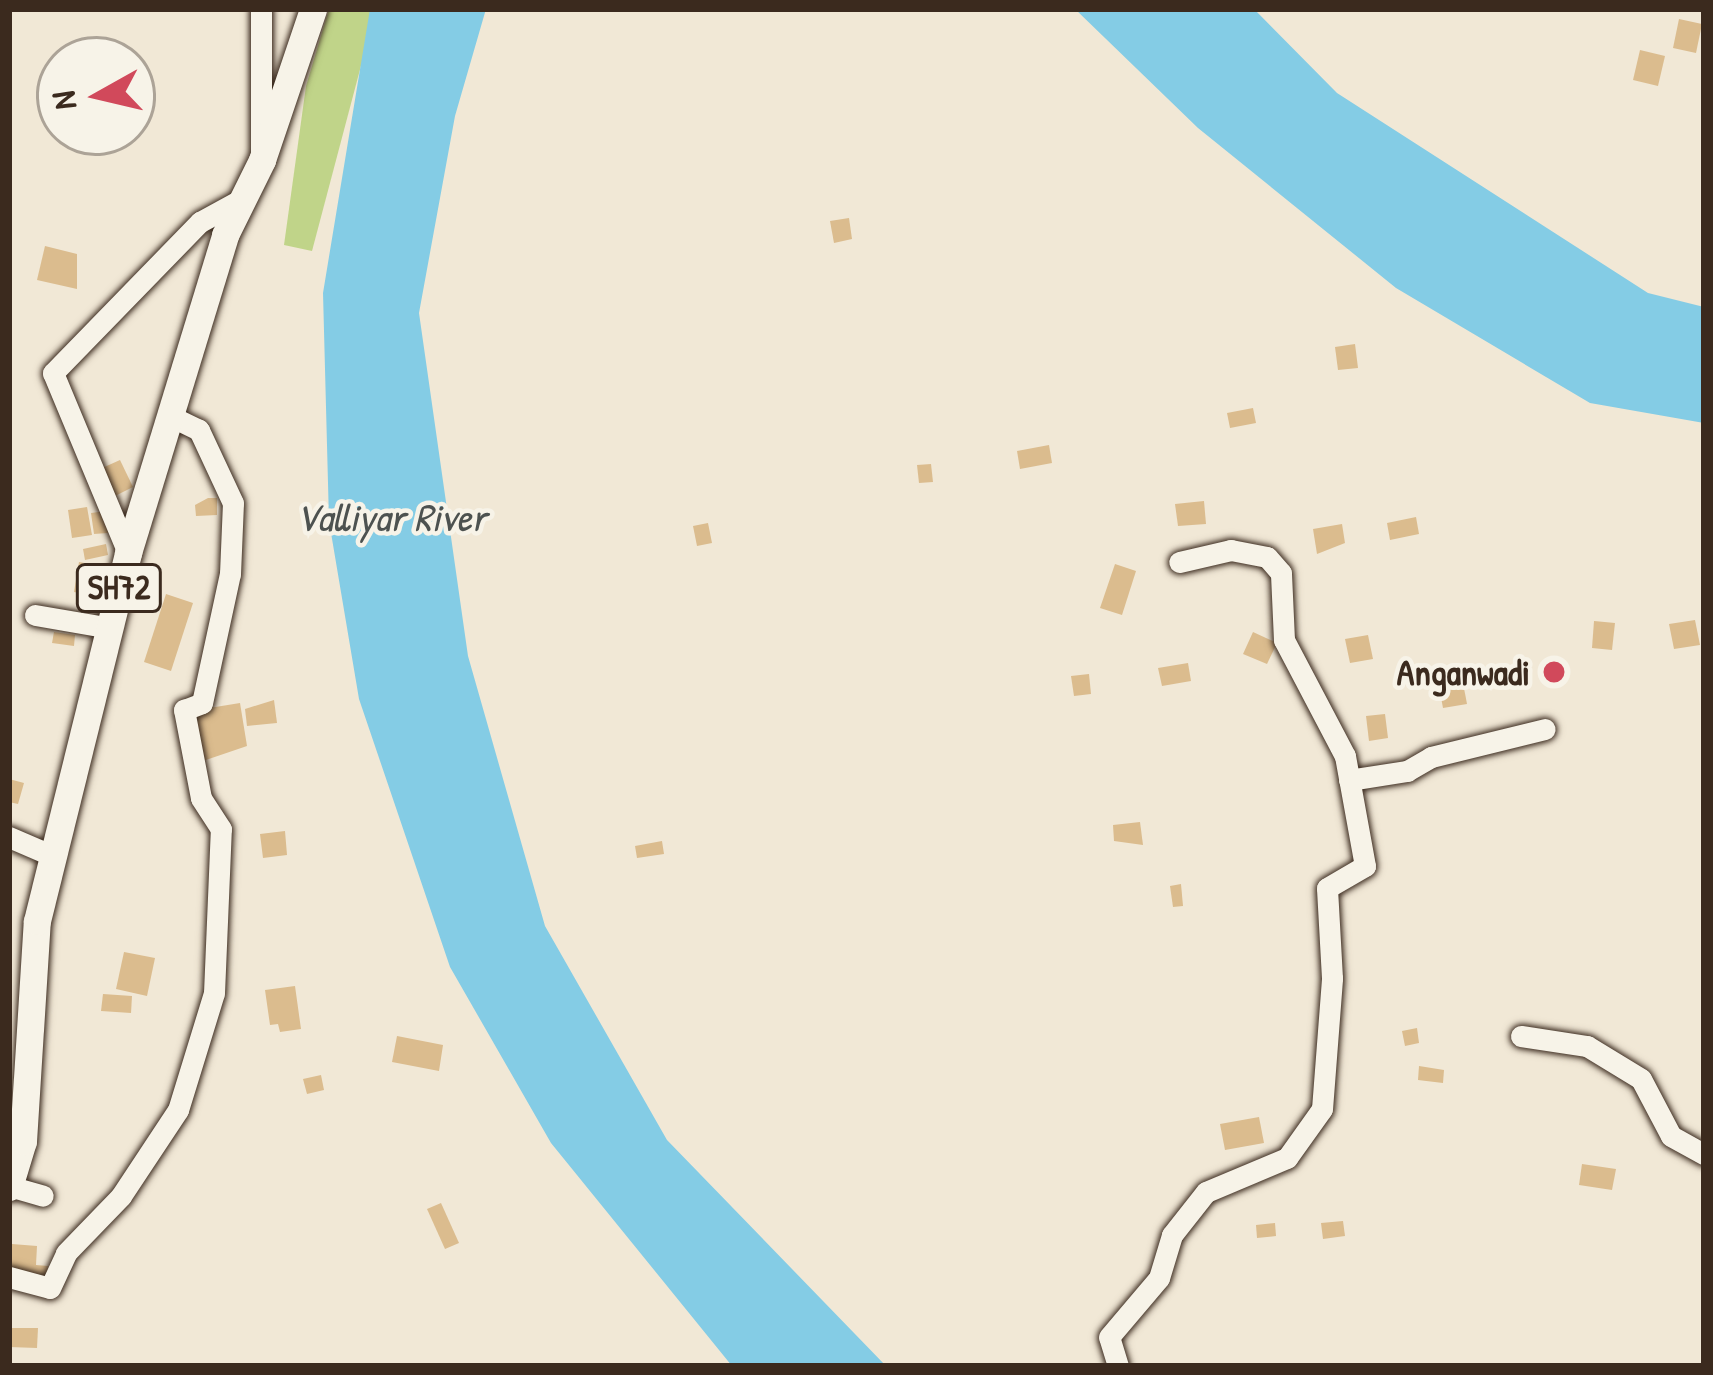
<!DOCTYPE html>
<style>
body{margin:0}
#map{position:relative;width:1713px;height:1375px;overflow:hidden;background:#f1e8d6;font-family:"Patrick Hand",sans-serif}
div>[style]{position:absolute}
.green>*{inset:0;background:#c0d489}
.water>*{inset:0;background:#84cce5}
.building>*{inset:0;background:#dbbc8e}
.roads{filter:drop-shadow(0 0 3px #3b2a1e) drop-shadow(0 0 3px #3b2a1e)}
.minor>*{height:21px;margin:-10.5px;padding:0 10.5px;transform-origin:10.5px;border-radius:10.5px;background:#f7f3e8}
.major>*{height:27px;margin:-13.5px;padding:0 13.5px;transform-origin:13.5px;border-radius:13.5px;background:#f7f3e8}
.dots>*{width:33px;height:33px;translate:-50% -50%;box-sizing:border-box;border:6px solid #f7f3e8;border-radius:50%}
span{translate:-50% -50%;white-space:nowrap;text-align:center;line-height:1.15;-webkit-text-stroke:9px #f7f3e8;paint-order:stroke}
.shield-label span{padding:3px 9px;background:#f7f3e8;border:3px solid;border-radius:9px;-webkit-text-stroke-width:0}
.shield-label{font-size:33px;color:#3b2a1e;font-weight:700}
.poi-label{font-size:36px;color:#3b2a1e;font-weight:700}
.right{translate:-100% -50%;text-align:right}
.water-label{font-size:39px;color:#4d5250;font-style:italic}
.frame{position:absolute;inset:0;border:12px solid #3b2a1e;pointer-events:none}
.north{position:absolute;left:36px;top:36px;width:120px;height:120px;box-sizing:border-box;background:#f7f3e8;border:3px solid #aca397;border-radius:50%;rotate:262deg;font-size:33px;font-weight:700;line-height:48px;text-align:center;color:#3b2a1e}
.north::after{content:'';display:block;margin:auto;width:42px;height:54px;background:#d1495b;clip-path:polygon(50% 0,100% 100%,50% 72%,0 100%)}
</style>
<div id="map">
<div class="green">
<div style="clip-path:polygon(329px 9px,376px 9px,312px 251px,284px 245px,306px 86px)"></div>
</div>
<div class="water">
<div style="clip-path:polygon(370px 9px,486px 9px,455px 116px,419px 313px,468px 656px,545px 926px,667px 1140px,886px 1366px,732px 1366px,551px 1143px,450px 967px,359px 699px,329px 521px,323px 293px)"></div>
<div style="clip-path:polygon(1075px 9px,1254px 9px,1337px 93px,1648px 293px,1704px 307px,1704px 423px,1590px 403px,1396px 288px,1198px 128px)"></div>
</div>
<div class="building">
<div style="clip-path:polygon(1679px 19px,1702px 24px,1696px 53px,1673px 48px)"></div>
<div style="clip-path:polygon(1640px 50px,1665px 56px,1658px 86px,1633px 80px)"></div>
<div style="clip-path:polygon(849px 218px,852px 239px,834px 243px,830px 221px)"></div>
<div style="clip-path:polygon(45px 246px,77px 254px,77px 289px,37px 280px)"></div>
<div style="clip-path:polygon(1355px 344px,1358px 368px,1338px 370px,1335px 347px)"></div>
<div style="clip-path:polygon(1253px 408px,1256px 423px,1230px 428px,1227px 413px)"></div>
<div style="clip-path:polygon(1049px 445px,1052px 463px,1020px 469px,1017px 451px)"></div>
<div style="clip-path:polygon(120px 460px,133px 487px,113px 497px,100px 469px)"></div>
<div style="clip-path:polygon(931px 464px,933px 482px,919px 483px,917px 465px)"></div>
<div style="clip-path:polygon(208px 498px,217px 498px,217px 515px,196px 516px,195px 505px)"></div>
<div style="clip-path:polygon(1204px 501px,1206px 524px,1178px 526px,1175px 504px)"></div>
<div style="clip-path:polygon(87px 507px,92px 535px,72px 538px,68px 510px)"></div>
<div style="clip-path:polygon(106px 511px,108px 533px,94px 534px,91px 513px)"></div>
<div style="clip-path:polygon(1416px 517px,1419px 534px,1390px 540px,1387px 523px)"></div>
<div style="clip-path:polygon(708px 523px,712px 543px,697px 546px,693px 526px)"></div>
<div style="clip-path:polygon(1342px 524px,1345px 543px,1317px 554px,1313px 529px)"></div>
<div style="clip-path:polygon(106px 544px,108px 555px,85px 560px,83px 549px)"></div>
<div style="clip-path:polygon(79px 562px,106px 567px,101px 597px,74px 592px)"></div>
<div style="clip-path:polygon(1115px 564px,1136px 571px,1122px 615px,1100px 608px)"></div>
<div style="clip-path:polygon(166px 594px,193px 603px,171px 671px,144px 662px)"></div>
<div style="clip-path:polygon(1695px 620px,1700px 645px,1674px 649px,1669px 624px)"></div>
<div style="clip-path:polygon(1594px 621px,1615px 623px,1612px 650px,1592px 648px)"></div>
<div style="clip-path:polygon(54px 632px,75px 635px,74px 646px,52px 643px)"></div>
<div style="clip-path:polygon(1253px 632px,1277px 643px,1267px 664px,1243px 654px)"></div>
<div style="clip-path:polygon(1368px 635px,1373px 659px,1350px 663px,1345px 639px)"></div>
<div style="clip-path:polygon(1188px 663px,1191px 681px,1162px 686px,1158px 668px)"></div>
<div style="clip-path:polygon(1547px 664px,1560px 664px,1562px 679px,1548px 681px)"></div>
<div style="clip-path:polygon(1089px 674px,1091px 694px,1074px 696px,1071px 676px)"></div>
<div style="clip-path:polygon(1463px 683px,1467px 704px,1443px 708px,1439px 687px)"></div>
<div style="clip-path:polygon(274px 700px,277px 723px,247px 726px,245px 709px)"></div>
<div style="clip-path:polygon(240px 703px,247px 746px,200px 762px,191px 711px)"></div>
<div style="clip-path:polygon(1385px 714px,1388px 738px,1369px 741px,1366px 716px)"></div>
<div style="clip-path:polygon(9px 779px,24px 783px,18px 804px,9px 802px)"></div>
<div style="clip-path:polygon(1140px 822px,1143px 845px,1114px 841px,1113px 825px)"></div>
<div style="clip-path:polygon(285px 831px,287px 855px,263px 858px,260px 834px)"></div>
<div style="clip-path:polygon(662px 841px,664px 854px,637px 858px,635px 846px)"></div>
<div style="clip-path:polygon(1181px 884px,1183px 906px,1173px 907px,1170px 886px)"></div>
<div style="clip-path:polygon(124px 952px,155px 958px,147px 996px,116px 989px)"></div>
<div style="clip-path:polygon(295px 986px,301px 1029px,280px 1032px,278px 1024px,270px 1025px,265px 990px)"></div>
<div style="clip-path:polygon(103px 994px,132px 996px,131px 1013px,101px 1011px)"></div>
<div style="clip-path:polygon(1417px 1028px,1419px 1043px,1405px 1046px,1402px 1031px)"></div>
<div style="clip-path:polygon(397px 1036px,443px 1045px,439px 1071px,392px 1062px)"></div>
<div style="clip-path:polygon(1419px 1066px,1444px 1070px,1443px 1083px,1418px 1080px)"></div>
<div style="clip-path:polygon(321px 1075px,324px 1090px,307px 1094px,303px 1079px)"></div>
<div style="clip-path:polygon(1259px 1117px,1264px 1143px,1225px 1150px,1220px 1124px)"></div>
<div style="clip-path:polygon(1582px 1164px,1616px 1169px,1612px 1190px,1579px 1185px)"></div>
<div style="clip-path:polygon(441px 1203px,459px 1243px,445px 1249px,427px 1209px)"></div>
<div style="clip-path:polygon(1343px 1221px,1345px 1236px,1323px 1239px,1321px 1223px)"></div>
<div style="clip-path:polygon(1275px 1223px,1276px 1236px,1257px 1238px,1256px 1225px)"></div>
<div style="clip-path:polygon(12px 1244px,37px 1246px,36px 1265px,48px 1266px,47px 1280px,10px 1277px)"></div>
<div style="clip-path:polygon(9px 1328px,38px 1328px,37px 1348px,9px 1347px)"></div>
</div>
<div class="roads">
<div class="minor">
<div style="left:261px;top:9px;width:145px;rotate:90deg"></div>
<div style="left:128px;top:553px;width:195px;rotate:-112.6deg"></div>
<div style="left:53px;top:373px;width:211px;rotate:-45.8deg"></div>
<div style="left:200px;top:222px;width:50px;rotate:-28.6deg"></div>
<div style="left:35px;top:615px;width:76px;rotate:9.8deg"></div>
<div style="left:1349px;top:780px;width:59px;rotate:-8.8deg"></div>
<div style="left:1407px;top:771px;width:28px;rotate:-30deg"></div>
<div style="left:1431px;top:757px;width:117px;rotate:-13.8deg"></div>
<div style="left:9px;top:837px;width:48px;rotate:23.4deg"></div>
<div style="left:1521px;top:1036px;width:67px;rotate:8.6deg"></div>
<div style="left:1587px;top:1046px;width:63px;rotate:31.4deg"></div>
<div style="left:1641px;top:1079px;width:64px;rotate:62.2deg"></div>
<div style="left:1671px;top:1136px;width:38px;rotate:29deg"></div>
<div style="left:9px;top:1186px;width:35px;rotate:16deg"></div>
<div style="left:9px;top:1277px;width:42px;rotate:15deg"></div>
<div style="left:50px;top:1288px;width:38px;rotate:-65deg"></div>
<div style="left:66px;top:1253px;width:79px;rotate:-46deg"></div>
<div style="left:121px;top:1196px;width:103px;rotate:-56.5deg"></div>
<div style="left:178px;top:1110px;width:122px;rotate:-72.9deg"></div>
<div style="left:214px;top:993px;width:164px;rotate:-87.6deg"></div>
<div style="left:221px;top:829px;width:37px;rotate:-123deg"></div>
<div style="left:201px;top:798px;width:90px;rotate:-100.9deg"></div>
<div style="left:184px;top:710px;width:19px;rotate:-21deg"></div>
<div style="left:202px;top:703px;width:132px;rotate:-77.8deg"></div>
<div style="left:230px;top:574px;width:71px;rotate:-87.6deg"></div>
<div style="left:233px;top:503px;width:81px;rotate:-115deg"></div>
<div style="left:199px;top:430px;width:34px;rotate:-154deg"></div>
<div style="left:1118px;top:1366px;width:30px;rotate:-107deg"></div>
<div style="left:1109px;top:1337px;width:77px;rotate:-49.7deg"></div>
<div style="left:1159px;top:1278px;width:45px;rotate:-73.2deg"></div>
<div style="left:1172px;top:1235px;width:55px;rotate:-51.7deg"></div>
<div style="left:1206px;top:1192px;width:88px;rotate:-22.8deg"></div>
<div style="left:1287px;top:1158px;width:60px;rotate:-54.5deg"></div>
<div style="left:1322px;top:1109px;width:131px;rotate:-85.6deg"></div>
<div style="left:1332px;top:978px;width:90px;rotate:-93.2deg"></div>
<div style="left:1327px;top:888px;width:44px;rotate:-30.1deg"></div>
<div style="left:1365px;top:866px;width:112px;rotate:-100.3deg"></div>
<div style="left:1345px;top:756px;width:131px;rotate:-117.7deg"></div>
<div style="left:1284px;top:640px;width:67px;rotate:-92.6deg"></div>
<div style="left:1281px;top:573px;width:21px;rotate:-131deg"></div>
<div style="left:1267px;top:557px;width:37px;rotate:-169deg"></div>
<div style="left:1231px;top:550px;width:53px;rotate:167deg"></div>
</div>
<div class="major">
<div style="left:9px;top:1187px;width:48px;rotate:-73.1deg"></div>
<div style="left:23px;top:1141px;width:220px;rotate:-86.4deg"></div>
<div style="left:37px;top:921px;width:379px;rotate:-76.1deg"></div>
<div style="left:128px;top:553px;width:332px;rotate:-73deg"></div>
<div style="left:225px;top:235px;width:84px;rotate:-63.7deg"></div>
<div style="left:262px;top:160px;width:159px;rotate:-71.3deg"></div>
</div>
</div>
<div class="dots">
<div style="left:1554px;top:672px;background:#d1495b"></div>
</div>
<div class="shield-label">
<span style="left:119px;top:588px">SH72</span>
</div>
<div class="poi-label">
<span class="right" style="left:1530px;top:672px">Anganwadi</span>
</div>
<div class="water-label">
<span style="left:391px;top:517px">Valliyar River</span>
</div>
<div class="frame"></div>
<div class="north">N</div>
</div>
